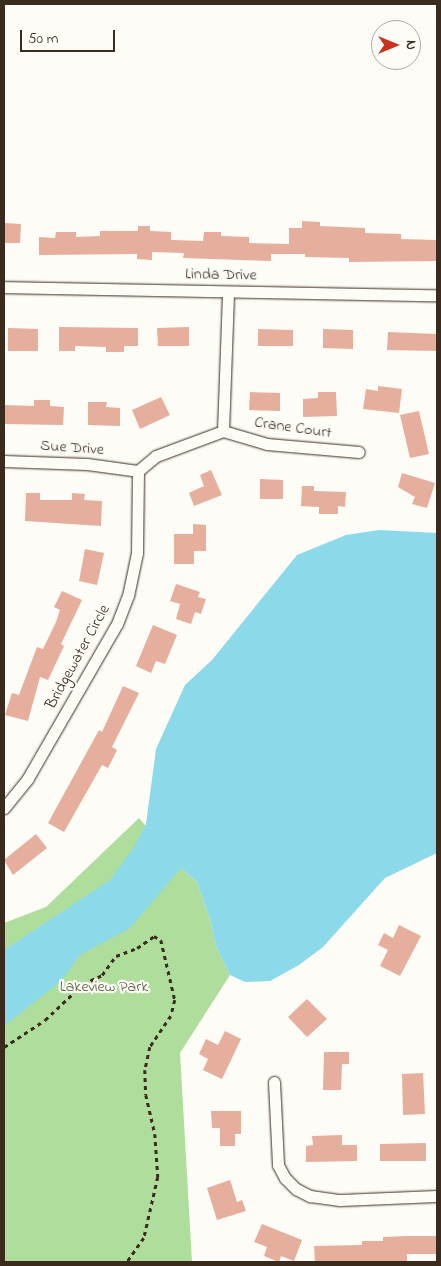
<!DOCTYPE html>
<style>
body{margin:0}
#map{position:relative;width:441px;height:1266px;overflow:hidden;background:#fdfcf7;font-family:"Indie Flower",sans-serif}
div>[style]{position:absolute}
.green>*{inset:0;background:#aedd9c}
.water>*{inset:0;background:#8bd9e9}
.building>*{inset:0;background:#e6ae9c}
.path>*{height:2.5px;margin-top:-1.25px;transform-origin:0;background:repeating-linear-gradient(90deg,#3b2a1e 0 4px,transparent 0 8px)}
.roads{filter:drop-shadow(0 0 1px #3b2a1e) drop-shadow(0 0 1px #3b2a1e)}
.minor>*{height:11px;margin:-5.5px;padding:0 5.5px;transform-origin:5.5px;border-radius:5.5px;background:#fdfcf7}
span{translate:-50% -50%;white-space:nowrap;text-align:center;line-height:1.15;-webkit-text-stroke:4.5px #fdfcf7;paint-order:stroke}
.street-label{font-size:16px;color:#3b2a1e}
.park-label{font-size:16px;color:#58573e}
.frame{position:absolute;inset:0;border:5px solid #3b2a1e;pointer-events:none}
.north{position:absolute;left:371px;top:20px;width:50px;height:50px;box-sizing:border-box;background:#fdfcf7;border:1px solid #afa8a0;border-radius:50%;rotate:90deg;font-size:14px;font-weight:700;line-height:20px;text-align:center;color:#3b2a1e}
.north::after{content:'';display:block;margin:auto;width:18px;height:22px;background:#c8321e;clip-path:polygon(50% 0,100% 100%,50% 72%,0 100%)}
.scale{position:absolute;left:20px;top:30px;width:95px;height:22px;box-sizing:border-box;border:2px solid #3b2a1e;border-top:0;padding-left:6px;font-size:15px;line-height:18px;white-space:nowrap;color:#3b2a1e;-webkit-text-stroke:4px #fdfcf7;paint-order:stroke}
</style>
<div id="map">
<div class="green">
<div style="clip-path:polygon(139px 818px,181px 868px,197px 882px,210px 919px,216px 946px,230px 975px,180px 1053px,192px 1262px,4px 1262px,4px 923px,46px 907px)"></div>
</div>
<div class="water">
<div style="clip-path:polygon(379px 530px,437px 533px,437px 853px,385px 878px,323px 947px,299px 965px,270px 981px,245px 982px,230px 975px,216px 946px,210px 919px,197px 882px,181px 868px,130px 928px,80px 955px,61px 981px,4px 1026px,4px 950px,110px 880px,134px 847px,146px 824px,156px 749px,185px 685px,212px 660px,297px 555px,346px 535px)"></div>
</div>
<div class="building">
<div style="clip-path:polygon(302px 221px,320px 222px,320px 226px,365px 228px,365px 233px,401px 234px,401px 239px,437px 240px,437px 261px,349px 262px,349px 258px,305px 257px,305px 254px,271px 254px,271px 261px,183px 258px,184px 253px,152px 252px,152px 260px,137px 259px,137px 254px,39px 255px,39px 237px,55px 238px,56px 232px,76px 232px,76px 237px,100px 236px,100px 231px,138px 231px,138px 226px,150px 226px,150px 231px,171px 232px,171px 240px,203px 241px,204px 232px,221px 232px,221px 236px,249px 237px,249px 243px,289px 244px,289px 228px,302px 228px)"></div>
<div style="clip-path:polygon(4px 223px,21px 224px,20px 243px,4px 243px)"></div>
<div style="clip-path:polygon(59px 327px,138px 328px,138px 346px,124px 346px,124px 352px,106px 352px,106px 347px,75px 346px,75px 351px,59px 351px)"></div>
<div style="clip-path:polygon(189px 327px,189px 346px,158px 346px,157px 328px)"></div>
<div style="clip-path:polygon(8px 328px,38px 329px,38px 351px,8px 351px)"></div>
<div style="clip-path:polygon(258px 329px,293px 330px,293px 346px,258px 346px)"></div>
<div style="clip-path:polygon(323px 329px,353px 330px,353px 349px,323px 348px)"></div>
<div style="clip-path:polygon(388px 332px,437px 334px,437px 351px,387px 350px)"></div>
<div style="clip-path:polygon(378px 386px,402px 389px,399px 413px,363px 409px,366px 389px,378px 391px)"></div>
<div style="clip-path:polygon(250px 392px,280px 393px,280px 411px,249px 410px)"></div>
<div style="clip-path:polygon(318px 392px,336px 392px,337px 416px,303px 417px,303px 399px,318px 398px)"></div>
<div style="clip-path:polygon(161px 397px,170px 415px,140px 429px,132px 410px)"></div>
<div style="clip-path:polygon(34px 400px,50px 400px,50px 406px,64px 407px,63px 425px,4px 424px,4px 405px,34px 406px)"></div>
<div style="clip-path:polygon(88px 402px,107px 402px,106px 407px,120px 408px,120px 426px,88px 425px)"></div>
<div style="clip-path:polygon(419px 411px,429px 454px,410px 458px,400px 415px)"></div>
<div style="clip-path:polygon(211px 470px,222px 495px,194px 506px,189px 493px,204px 486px,200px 475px)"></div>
<div style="clip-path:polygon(402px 473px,435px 483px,427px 508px,412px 504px,415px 497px,398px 487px)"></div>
<div style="clip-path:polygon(260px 479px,283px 480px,283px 499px,260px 499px)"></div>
<div style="clip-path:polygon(302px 486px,314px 486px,314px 491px,346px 492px,345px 507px,338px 506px,338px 514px,319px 514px,319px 507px,301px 506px)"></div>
<div style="clip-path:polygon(26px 493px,40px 493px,40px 500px,72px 500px,72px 493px,85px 494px,84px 500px,102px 501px,101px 526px,25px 521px)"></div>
<div style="clip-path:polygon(193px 524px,206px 525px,206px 551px,194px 551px,194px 564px,174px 564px,174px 534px,193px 534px)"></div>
<div style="clip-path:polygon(85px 549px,104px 553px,97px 585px,79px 581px)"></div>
<div style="clip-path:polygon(176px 584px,200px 592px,198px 597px,206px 599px,201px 614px,195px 612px,191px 624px,176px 619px,180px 604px,170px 601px)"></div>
<div style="clip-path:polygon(62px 591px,82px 600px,61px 644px,64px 646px,48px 680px,40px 677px,28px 721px,5px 715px,12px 693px,19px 695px,37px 647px,43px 649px,56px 622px,60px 610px,54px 607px)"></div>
<div style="clip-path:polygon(153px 625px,177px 635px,165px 664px,156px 661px,151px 673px,136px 666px)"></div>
<div style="clip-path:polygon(123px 686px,139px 693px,112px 747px,117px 750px,108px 768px,102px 765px,64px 832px,48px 823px,99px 730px,102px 732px)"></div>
<div style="clip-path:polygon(36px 834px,47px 848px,13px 875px,4px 860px)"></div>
<div style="clip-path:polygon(399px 925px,421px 936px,400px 976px,380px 966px,388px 950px,378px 945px,384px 933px,393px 938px)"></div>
<div style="clip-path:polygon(307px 999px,327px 1019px,307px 1037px,288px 1017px)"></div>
<div style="clip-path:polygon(225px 1031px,241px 1039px,222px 1079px,203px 1070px,208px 1059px,199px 1054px,206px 1039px,218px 1045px)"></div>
<div style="clip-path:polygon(324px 1052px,349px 1052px,349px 1064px,342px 1064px,341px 1090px,323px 1090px)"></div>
<div style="clip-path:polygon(423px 1073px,425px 1114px,403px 1115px,402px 1074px)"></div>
<div style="clip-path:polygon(211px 1111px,241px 1111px,241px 1134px,235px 1134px,235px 1146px,220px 1146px,220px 1128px,212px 1128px)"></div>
<div style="clip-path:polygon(342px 1135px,342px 1145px,357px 1145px,357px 1161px,306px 1162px,306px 1146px,313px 1145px,312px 1136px)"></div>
<div style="clip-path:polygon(426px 1143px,426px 1161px,380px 1161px,380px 1144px)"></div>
<div style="clip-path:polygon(230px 1180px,237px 1202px,242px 1200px,246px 1211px,217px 1220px,207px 1188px)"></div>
<div style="clip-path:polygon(262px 1224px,302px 1240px,294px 1261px,281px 1256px,279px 1262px,264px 1256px,267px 1247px,254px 1242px)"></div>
<div style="clip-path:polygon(407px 1236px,437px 1236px,437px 1254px,407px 1254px,407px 1262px,315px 1262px,314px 1246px,362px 1245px,362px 1241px,383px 1241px,383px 1237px)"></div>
</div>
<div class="path">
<div style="left:4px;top:1047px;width:49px;rotate:-33.4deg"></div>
<div style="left:45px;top:1020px;width:52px;rotate:-43.5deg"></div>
<div style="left:83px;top:984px;width:21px;rotate:-25deg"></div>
<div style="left:102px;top:975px;width:24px;rotate:-54deg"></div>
<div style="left:116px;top:956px;width:22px;rotate:-21deg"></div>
<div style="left:137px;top:948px;width:21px;rotate:-35deg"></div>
<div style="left:154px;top:936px;width:8px;rotate:30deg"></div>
<div style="left:161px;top:940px;width:62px;rotate:76.9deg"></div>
<div style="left:175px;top:1000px;width:16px;rotate:104deg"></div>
<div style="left:171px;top:1016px;width:37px;rotate:124deg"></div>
<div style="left:150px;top:1047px;width:24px;rotate:102deg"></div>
<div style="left:145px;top:1070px;width:25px;rotate:88deg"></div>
<div style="left:146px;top:1095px;width:40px;rotate:77deg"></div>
<div style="left:155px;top:1134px;width:43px;rotate:86deg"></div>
<div style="left:158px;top:1177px;width:63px;rotate:102.9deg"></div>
<div style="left:144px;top:1238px;width:29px;rotate:125deg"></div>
</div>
<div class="roads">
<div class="minor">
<div style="left:4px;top:287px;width:433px;rotate:1.1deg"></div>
<div style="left:223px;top:431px;width:139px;rotate:-87.9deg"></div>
<div style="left:223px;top:431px;width:46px;rotate:16.5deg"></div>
<div style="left:267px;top:444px;width:92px;rotate:5deg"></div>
<div style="left:4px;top:461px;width:83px;rotate:2.1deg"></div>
<div style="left:87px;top:464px;width:51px;rotate:7.8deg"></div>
<div style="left:4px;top:808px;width:38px;rotate:-51deg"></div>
<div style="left:28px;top:778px;width:178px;rotate:-60deg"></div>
<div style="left:117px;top:624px;width:30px;rotate:-69deg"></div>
<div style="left:128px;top:596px;width:44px;rotate:-78.2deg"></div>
<div style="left:137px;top:553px;width:82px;rotate:-89.3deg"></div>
<div style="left:138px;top:471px;width:23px;rotate:-40deg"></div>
<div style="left:156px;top:456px;width:72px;rotate:-20.5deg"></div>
<div style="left:274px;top:1082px;width:83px;rotate:87.2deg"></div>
<div style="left:278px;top:1165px;width:15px;rotate:62deg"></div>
<div style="left:285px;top:1178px;width:16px;rotate:45deg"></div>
<div style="left:296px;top:1189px;width:16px;rotate:27deg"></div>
<div style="left:310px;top:1196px;width:30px;rotate:8deg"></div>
<div style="left:340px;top:1200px;width:97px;rotate:-2.4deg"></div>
</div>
</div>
<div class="street-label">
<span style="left:221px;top:275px;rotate:1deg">Linda Drive</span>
<span style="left:293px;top:428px;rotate:8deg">Crane Court</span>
<span style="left:72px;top:448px;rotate:4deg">Sue Drive</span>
<span style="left:78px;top:657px;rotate:-61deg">Bridgewater Circle</span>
</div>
<div class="park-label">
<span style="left:104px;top:987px">Lakeview Park</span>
</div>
<div class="frame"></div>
<div class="north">N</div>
<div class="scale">50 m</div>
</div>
